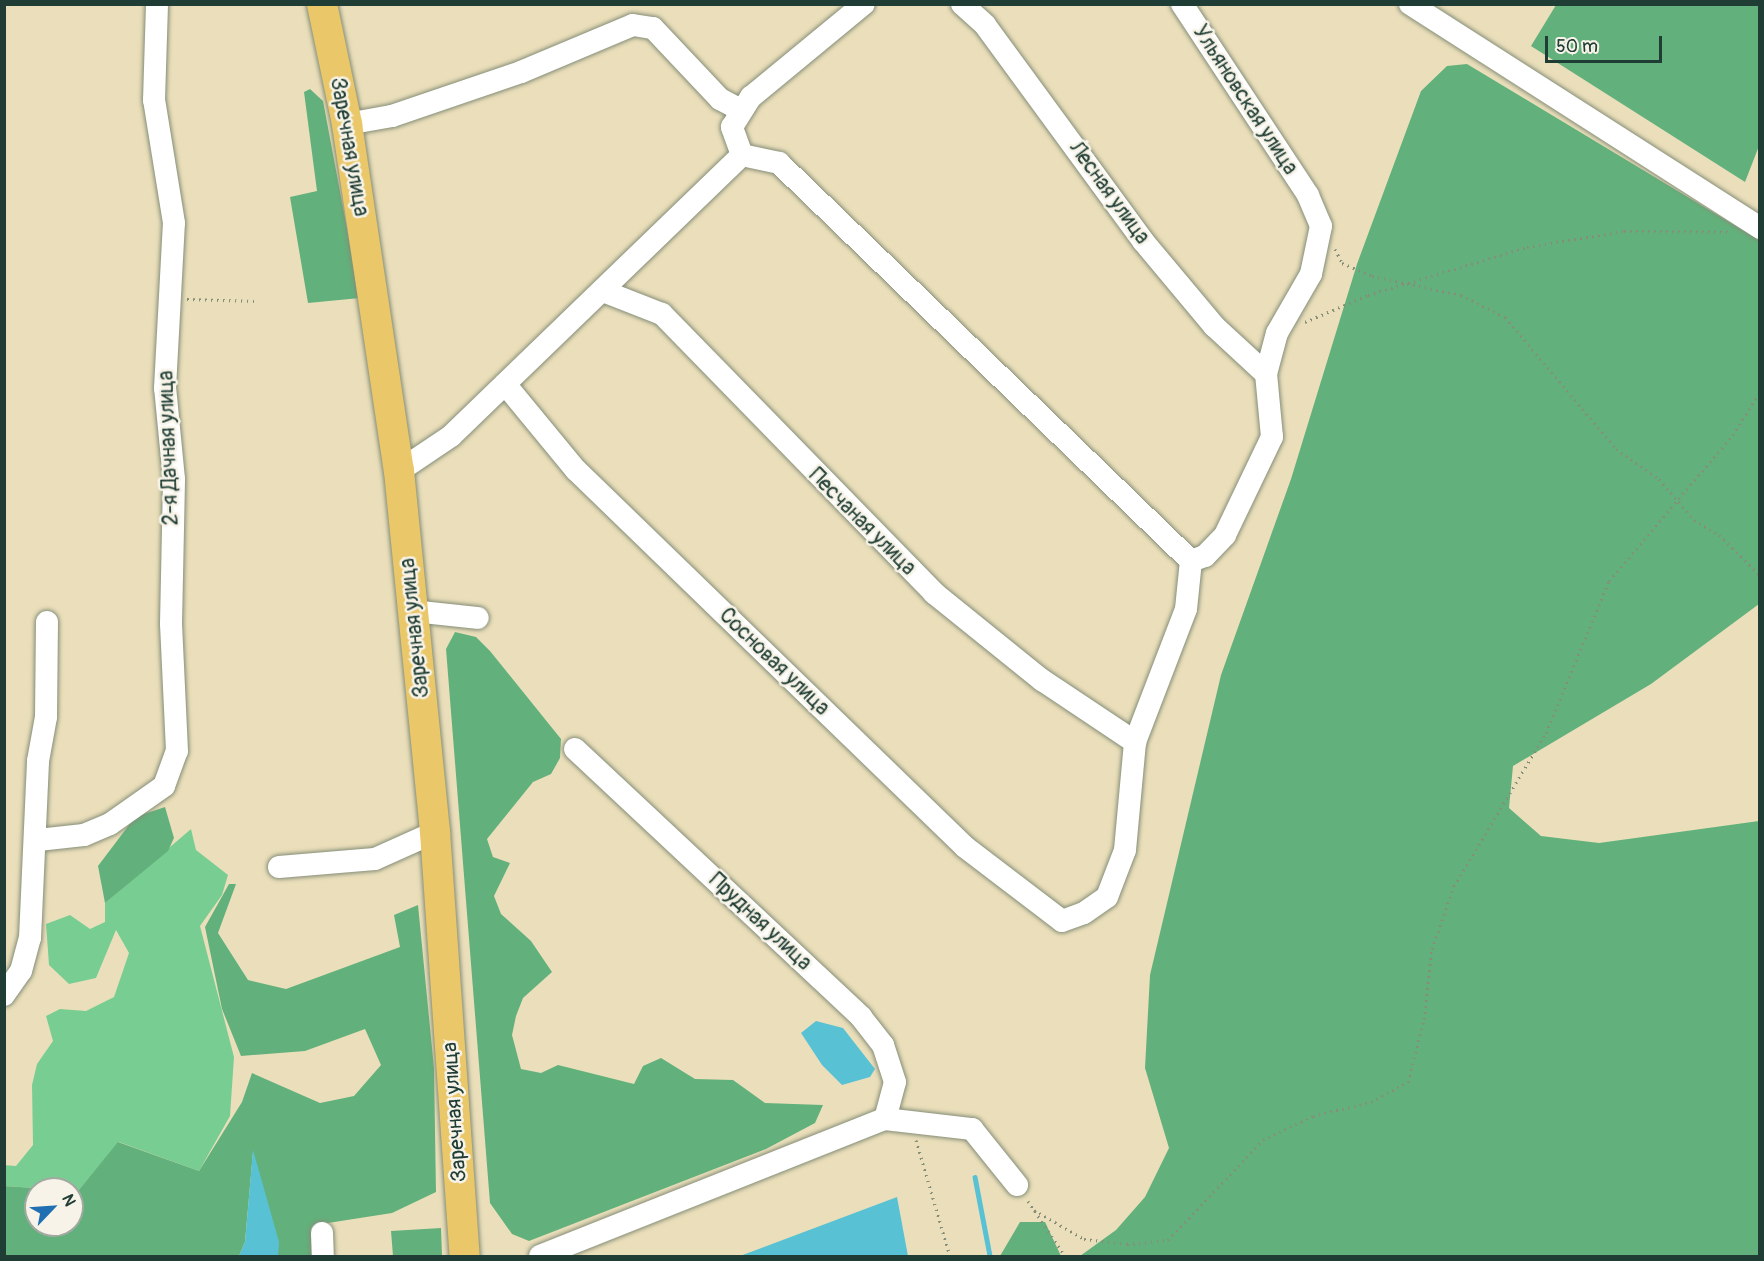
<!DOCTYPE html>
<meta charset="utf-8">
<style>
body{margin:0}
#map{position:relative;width:1764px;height:1261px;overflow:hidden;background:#ebdfbb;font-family:Pangolin,sans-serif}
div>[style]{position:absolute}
.green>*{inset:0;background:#78ce92}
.forest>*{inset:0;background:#62b17c}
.water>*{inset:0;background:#58c2d4}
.stream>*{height:4.5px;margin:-2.25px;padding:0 2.25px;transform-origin:2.25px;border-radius:2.25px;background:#58c2d4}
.path>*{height:3px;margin-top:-1.5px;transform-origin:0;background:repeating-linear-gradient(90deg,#858e78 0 1.5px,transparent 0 6px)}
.roads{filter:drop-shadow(0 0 2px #858e78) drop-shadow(0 0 2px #858e78)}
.minor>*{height:22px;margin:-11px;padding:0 11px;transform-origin:11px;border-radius:11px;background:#fff}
.major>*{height:30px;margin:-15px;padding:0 15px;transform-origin:15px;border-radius:15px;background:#eac769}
span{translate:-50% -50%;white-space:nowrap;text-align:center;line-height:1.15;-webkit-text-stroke:5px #f7f3e8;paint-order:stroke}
.street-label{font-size:21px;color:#1f3d34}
.frame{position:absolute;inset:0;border:6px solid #1f3d34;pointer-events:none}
.north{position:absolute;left:24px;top:1177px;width:60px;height:60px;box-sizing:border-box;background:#f7f3e8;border:2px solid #a1aaa0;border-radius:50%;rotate:65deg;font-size:16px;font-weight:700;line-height:24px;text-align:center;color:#1f3d34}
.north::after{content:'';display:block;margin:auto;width:21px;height:27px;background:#1f6fb2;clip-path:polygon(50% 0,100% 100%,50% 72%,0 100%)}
.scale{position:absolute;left:1545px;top:36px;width:117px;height:27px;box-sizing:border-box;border:3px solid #1f3d34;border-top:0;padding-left:8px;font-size:18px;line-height:21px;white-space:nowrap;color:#1f3d34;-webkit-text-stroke:4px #f7f3e8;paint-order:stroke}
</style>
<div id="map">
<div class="green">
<div style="clip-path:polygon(191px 829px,196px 850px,228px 875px,222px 895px,200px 926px,234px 1057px,230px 1116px,199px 1171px,119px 1142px,78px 1191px,5px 1186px,4px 1165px,16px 1166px,33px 1145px,32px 1085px,37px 1064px,53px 1041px,46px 1016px,60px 1009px,86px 1011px,114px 997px,129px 953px,116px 930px,96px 978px,69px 984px,49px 965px,46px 924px,70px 915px,90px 929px,105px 922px,105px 903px)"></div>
</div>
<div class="forest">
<div style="clip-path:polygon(1556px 5px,1759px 5px,1759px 146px,1745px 182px,1531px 46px)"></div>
<div style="clip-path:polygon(1467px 64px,1759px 240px,1759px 604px,1651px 684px,1513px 766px,1509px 808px,1541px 836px,1599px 843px,1759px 821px,1759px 1256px,1080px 1256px,1116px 1230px,1145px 1197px,1169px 1148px,1145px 1068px,1150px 975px,1221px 675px,1291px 479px,1357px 264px,1421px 91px,1447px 66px)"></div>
<div style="clip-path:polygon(310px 89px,323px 101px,360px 298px,308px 303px,290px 197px,317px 191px,304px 92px)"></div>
<div style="clip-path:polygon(455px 632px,476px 637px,490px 651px,561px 739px,560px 758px,551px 774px,533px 782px,487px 839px,493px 857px,510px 863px,494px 896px,501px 914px,531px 941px,552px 972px,523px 998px,516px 1016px,512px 1035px,521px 1069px,541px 1073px,558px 1065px,634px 1084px,643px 1066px,661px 1058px,695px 1079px,733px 1080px,765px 1103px,823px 1105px,815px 1123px,766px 1149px,529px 1241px,512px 1234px,490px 1203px,446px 649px)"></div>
<div style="clip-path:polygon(165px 807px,174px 838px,168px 851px,105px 903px,98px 866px,135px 817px)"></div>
<div style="clip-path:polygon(229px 884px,236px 884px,218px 933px,248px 980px,286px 989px,400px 947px,394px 915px,418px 905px,434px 1068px,436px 1192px,392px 1213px,315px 1225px,314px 1256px,278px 1256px,253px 1152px,245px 1242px,239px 1256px,5px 1256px,4px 1186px,50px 1189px,36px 1189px,36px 1225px,72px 1225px,72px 1190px,78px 1191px,118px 1142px,199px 1171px,242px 1102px,252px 1073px,320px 1103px,354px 1096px,381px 1065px,365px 1029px,305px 1051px,241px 1056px,222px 1009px,205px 927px)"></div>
<div style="clip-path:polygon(1020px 1222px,1045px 1222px,1061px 1256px,1000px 1256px)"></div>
<div style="clip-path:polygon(441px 1228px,442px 1256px,393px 1256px,391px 1231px)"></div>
</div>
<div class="water">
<div style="clip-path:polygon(816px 1021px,843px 1028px,875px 1069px,870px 1077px,842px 1085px,822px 1065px,801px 1033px)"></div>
<div style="clip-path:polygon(253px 1150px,279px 1242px,278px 1256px,239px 1256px,245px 1242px)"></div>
<div style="clip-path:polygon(897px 1197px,908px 1256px,740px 1256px)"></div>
</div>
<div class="stream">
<div style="left:975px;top:1177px;width:80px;rotate:79.2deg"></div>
</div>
<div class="path">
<div style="left:1335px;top:249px;width:16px;rotate:63deg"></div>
<div style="left:1342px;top:263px;width:33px;rotate:23deg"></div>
<div style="left:1372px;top:276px;width:91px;rotate:12.1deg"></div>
<div style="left:1461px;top:295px;width:49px;rotate:26.6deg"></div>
<div style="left:1505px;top:317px;width:172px;rotate:49.9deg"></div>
<div style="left:1616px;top:449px;width:52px;rotate:34.9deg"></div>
<div style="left:1659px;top:479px;width:54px;rotate:49.5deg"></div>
<div style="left:1694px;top:520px;width:29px;rotate:31deg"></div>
<div style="left:1719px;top:535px;width:57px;rotate:44.3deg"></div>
<div style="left:187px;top:299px;width:67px;rotate:1.7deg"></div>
<div style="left:1305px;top:322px;width:69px;rotate:-23.2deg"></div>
<div style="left:1368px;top:295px;width:166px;rotate:-16.8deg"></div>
<div style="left:1527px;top:247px;width:98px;rotate:-9.4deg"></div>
<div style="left:1624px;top:231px;width:107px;rotate:0.5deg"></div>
<div style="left:916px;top:1140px;width:121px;rotate:73.7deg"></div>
<div style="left:1028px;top:1201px;width:66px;rotate:56.1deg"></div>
<div style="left:1034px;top:1210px;width:58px;rotate:30.1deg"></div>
<div style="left:1084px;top:1239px;width:43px;rotate:6.6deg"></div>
<div style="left:1127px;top:1244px;width:41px;rotate:-5.6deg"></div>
<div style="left:1168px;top:1240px;width:138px;rotate:-46.5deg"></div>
<div style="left:1263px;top:1140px;width:55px;rotate:-25.6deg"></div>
<div style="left:1313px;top:1116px;width:60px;rotate:-13.6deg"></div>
<div style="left:1371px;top:1102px;width:42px;rotate:-28.4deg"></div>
<div style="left:1408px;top:1082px;width:65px;rotate:-75.7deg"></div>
<div style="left:1424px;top:1019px;width:70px;rotate:-83.5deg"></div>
<div style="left:1432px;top:949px;width:67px;rotate:-70.8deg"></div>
<div style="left:1454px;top:886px;width:179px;rotate:-59deg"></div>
<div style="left:1546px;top:733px;width:165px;rotate:-67.5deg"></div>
<div style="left:1609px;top:581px;width:192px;rotate:-49.7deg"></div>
<div style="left:1733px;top:435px;width:51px;rotate:-57.9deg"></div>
</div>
<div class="roads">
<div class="minor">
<div style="left:962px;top:4px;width:31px;rotate:42deg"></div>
<div style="left:985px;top:25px;width:268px;rotate:53.8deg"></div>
<div style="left:1143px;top:241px;width:111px;rotate:50.1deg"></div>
<div style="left:1214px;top:326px;width:71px;rotate:42.7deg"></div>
<div style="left:1410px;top:4px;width:416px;rotate:32.6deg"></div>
<div style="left:347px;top:124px;width:46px;rotate:-10.1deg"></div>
<div style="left:392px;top:116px;width:136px;rotate:-18.8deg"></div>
<div style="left:521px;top:72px;width:121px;rotate:-22.8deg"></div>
<div style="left:633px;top:25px;width:20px;rotate:9deg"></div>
<div style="left:653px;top:28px;width:98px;rotate:46.7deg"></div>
<div style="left:720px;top:99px;width:24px;rotate:28deg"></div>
<div style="left:742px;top:155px;width:38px;rotate:12deg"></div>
<div style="left:779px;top:163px;width:573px;rotate:44.01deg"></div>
<div style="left:603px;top:291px;width:63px;rotate:21.3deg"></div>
<div style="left:662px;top:314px;width:390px;rotate:45.7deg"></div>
<div style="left:934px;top:593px;width:139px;rotate:38.9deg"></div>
<div style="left:1042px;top:680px;width:112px;rotate:33.7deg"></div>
<div style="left:505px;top:384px;width:112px;rotate:50.5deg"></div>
<div style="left:576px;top:470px;width:542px;rotate:44.1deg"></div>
<div style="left:965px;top:847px;width:122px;rotate:37.3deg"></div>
<div style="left:1062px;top:921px;width:23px;rotate:-20deg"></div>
<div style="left:1084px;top:913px;width:28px;rotate:-35deg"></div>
<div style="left:1107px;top:897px;width:50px;rotate:-69deg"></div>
<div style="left:1125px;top:850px;width:108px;rotate:-84.7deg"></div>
<div style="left:1135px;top:742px;width:142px;rotate:-69deg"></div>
<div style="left:1186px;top:609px;width:48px;rotate:-84.1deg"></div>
<div style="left:1191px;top:561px;width:15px;rotate:-20deg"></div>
<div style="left:1205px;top:556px;width:29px;rotate:-46deg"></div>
<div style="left:1225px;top:535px;width:109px;rotate:-64.4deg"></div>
<div style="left:1272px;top:437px;width:63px;rotate:-95.4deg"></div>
<div style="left:1266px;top:374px;width:42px;rotate:-75deg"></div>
<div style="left:1277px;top:333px;width:68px;rotate:-60deg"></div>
<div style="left:1311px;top:274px;width:49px;rotate:-78.2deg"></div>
<div style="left:1321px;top:226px;width:34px;rotate:-113deg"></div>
<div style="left:1308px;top:195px;width:229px;rotate:-123.4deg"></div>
<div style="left:399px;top:471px;width:63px;rotate:-33.9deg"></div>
<div style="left:451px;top:436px;width:405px;rotate:-44deg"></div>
<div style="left:742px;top:155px;width:30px;rotate:-110deg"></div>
<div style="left:732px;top:127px;width:36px;rotate:-58deg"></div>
<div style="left:751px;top:97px;width:146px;rotate:-39.5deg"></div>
<div style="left:413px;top:611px;width:65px;rotate:6.1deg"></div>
<div style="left:575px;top:749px;width:392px;rotate:43.1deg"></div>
<div style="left:861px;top:1017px;width:36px;rotate:52deg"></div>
<div style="left:883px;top:1045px;width:39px;rotate:72deg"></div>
<div style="left:895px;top:1082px;width:38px;rotate:105deg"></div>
<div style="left:38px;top:840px;width:46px;rotate:-6.2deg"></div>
<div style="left:84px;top:835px;width:28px;rotate:-23deg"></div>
<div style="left:110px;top:824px;width:66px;rotate:-35.1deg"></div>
<div style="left:164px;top:786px;width:37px;rotate:-70deg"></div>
<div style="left:177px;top:751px;width:127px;rotate:-92.7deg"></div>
<div style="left:171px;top:624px;width:145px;rotate:-88.8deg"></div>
<div style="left:174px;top:479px;width:91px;rotate:-95.6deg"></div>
<div style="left:165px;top:388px;width:165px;rotate:-86.9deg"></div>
<div style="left:174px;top:223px;width:125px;rotate:-99.2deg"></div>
<div style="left:154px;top:100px;width:96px;rotate:-88.2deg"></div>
<div style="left:279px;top:867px;width:96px;rotate:-4.8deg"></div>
<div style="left:375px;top:859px;width:66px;rotate:-24.2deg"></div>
<div style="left:4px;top:995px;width:29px;rotate:-55deg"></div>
<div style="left:21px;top:971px;width:34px;rotate:-75deg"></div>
<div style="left:30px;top:938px;width:177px;rotate:-87.4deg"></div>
<div style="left:38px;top:761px;width:45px;rotate:-79.7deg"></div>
<div style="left:46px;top:717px;width:95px;rotate:-89.4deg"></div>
<div style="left:322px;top:1233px;width:23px;rotate:88deg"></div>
<div style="left:540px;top:1256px;width:371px;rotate:-21.7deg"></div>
<div style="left:885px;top:1119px;width:88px;rotate:6.6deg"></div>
<div style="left:972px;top:1129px;width:72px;rotate:51.2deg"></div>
</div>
<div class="major">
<div style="left:322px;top:4px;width:123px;rotate:78.2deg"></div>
<div style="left:347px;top:124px;width:351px;rotate:81.5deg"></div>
<div style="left:399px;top:471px;width:363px;rotate:84.3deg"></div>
<div style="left:435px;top:832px;width:425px;rotate:86deg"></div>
</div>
</div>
<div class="street-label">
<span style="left:1245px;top:100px;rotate:57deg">Ульяновская улица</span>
<span style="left:349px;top:147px;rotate:80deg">Заречная улица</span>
<span style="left:1109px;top:193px;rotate:54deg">Лесная улица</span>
<span style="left:169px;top:448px;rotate:-92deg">2-я Дачная улица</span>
<span style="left:862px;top:522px;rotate:45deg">Песчаная улица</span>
<span style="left:415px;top:628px;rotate:-96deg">Заречная улица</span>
<span style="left:774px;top:662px;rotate:44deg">Сосновая улица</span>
<span style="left:760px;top:922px;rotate:43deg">Прудная улица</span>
<span style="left:455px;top:1112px;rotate:-94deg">Заречная улица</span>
</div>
<div class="frame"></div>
<div class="north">N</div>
<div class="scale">50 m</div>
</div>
